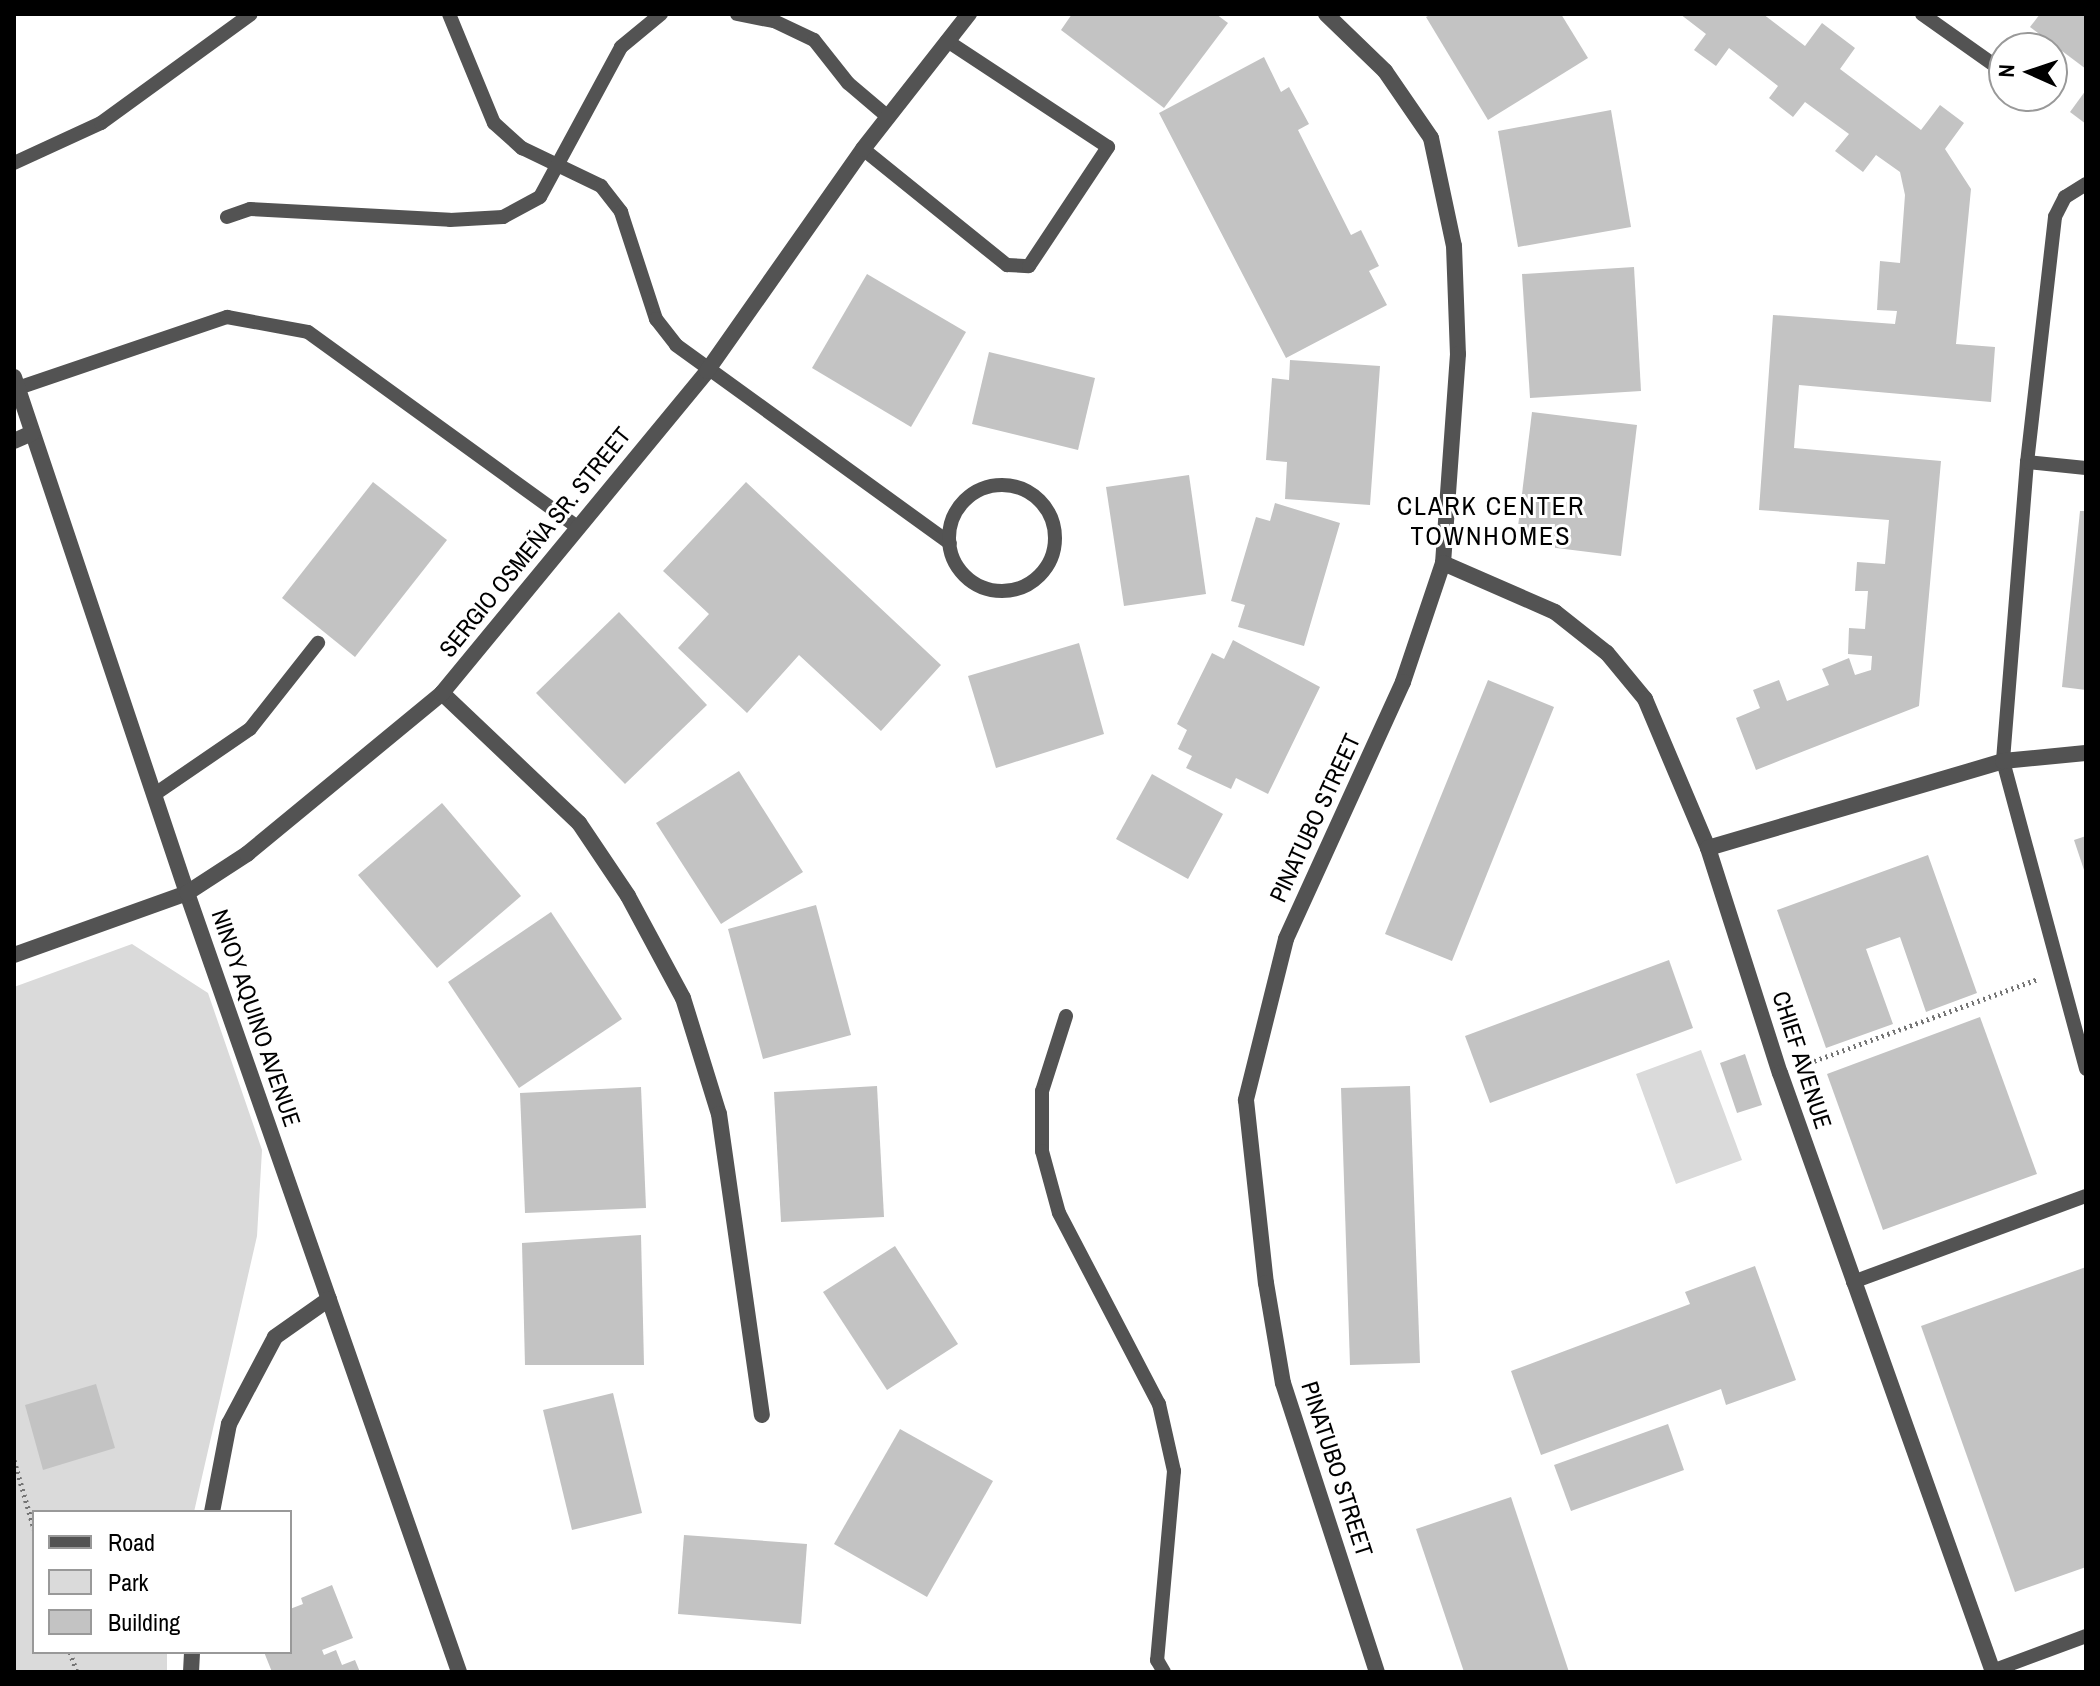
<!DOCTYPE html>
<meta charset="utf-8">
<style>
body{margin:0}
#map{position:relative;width:2100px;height:1686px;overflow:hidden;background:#fff;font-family:"Archivo Narrow",sans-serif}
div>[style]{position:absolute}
.green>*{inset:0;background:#dadada}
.building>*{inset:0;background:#c3c3c3}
.path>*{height:5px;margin-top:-2.5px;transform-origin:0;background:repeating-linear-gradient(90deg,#757575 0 2px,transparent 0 6px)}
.service>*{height:14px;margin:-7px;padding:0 7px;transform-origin:7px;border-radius:7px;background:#535353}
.service>.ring{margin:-7px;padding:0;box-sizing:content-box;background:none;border:14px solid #535353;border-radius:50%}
.minor>*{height:16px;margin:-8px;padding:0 8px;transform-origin:8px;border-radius:8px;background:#535353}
span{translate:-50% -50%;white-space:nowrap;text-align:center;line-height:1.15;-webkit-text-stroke:6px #fff;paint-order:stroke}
.street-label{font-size:24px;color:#000}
.neighbourhood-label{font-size:26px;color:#000;letter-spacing:2px}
.frame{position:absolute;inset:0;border:16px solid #000;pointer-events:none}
.legend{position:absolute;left:32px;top:1510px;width:260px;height:144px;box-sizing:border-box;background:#fff;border:2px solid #999;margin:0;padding:10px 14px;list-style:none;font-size:24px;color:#000}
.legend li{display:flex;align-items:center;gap:16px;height:40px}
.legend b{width:40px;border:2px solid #999}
.north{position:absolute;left:1988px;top:32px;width:80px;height:80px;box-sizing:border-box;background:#fff;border:2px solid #999;border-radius:50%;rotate:273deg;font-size:22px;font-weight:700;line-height:32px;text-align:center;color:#000}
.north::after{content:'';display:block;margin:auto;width:28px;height:36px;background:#000;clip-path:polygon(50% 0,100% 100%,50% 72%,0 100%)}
</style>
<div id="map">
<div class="green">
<div style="clip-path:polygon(132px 944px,208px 993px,262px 1150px,257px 1236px,194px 1512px,34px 1512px,34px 1652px,167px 1652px,167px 1672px,14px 1672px,14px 987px)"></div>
<div style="clip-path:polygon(1701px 1050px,1742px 1160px,1676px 1184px,1636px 1074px)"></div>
</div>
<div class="building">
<div style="clip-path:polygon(1072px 14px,1216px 14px,1228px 23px,1164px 108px,1061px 30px)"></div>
<div style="clip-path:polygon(1432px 14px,1561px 14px,1588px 58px,1488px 120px,1426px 17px)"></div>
<div style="clip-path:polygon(1680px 14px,1763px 14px,1805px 46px,1822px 23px,1855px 48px,1840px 69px,1921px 130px,1940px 105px,1964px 123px,1945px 149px,1971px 189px,1956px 344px,1995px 347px,1991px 402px,1799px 385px,1794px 448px,1941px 461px,1919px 706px,1756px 770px,1736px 718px,1760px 708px,1753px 690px,1779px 680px,1787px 701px,1829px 685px,1822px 669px,1849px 658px,1855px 675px,1871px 670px,1872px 656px,1848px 654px,1849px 628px,1865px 629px,1868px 591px,1855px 591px,1857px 562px,1885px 564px,1889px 520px,1759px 510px,1773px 315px,1895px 324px,1897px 311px,1877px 310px,1880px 261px,1900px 263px,1905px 195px,1900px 172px,1876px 155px,1863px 172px,1835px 151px,1849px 134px,1805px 102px,1793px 117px,1769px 98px,1778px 86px,1729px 48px,1716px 66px,1694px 50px,1706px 34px)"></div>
<div style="clip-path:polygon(2040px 14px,2086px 14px,2086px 69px,2030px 27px)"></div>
<div style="clip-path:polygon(1264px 57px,1281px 92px,1289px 87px,1309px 124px,1298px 130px,1351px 235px,1361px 230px,1379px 266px,1369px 271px,1387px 305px,1286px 358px,1159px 113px)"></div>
<div style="clip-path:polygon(2086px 90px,2086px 124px,2070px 112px)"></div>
<div style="clip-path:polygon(1611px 110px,1631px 227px,1518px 247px,1498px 131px)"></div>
<div style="clip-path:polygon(1634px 267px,1641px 391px,1530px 398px,1522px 274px)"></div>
<div style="clip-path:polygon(867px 274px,966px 332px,911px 427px,812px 368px)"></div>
<div style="clip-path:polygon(989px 352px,1095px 378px,1078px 450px,972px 424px)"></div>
<div style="clip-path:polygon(1290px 360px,1380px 366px,1370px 505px,1285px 499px,1287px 462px,1266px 460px,1272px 378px,1289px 380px)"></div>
<div style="clip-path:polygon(1532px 412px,1637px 425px,1621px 556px,1516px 543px)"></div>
<div style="clip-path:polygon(1189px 475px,1206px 594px,1124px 606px,1106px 487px)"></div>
<div style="clip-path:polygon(373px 482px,447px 540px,355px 657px,282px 598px)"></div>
<div style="clip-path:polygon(746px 482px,941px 665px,881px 731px,799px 655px,747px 713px,678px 648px,709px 614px,663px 571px)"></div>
<div style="clip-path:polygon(1275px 503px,1340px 523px,1304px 646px,1238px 627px,1245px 605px,1231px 601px,1256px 517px,1270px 521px)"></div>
<div style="clip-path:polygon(2080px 511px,2086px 511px,2086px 690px,2062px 687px)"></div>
<div style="clip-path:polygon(619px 612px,707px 705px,625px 784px,536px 693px)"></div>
<div style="clip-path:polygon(1233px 640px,1320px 687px,1268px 794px,1236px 778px,1231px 789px,1186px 768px,1192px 756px,1178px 749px,1187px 730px,1177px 724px,1212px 653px,1224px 659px)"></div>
<div style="clip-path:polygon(1079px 643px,1104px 734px,996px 768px,968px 676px)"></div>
<div style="clip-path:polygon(1488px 680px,1554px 707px,1452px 961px,1385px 934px)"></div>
<div style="clip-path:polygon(739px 771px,803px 872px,721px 924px,656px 823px)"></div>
<div style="clip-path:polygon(1152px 774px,1223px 814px,1188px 879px,1116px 839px)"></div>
<div style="clip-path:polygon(442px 803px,521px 896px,437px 968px,358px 875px)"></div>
<div style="clip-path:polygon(2086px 836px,2086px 873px,2085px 873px,2074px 840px)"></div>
<div style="clip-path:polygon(1928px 855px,1977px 993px,1926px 1012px,1900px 937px,1866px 949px,1893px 1024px,1826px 1048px,1777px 910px)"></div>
<div style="clip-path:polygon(816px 905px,851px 1035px,763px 1059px,728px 929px)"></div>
<div style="clip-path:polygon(551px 912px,622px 1019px,519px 1088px,448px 982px)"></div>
<div style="clip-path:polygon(1669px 960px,1693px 1028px,1490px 1103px,1465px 1036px)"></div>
<div style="clip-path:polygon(1980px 1017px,2037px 1174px,1883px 1230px,1827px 1074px)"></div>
<div style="clip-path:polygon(1745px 1054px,1762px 1105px,1737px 1113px,1720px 1063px)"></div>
<div style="clip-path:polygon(877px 1086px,884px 1217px,781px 1222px,774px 1092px)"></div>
<div style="clip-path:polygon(1410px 1086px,1420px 1363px,1350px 1365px,1341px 1088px)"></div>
<div style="clip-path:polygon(641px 1087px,646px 1208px,525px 1213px,520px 1093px)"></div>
<div style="clip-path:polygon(641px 1235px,644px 1365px,525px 1365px,522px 1243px)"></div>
<div style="clip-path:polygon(895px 1246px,958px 1344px,887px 1390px,823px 1292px)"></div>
<div style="clip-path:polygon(1755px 1266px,1796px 1380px,1726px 1405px,1721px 1389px,1541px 1455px,1511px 1371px,1690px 1304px,1685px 1292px)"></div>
<div style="clip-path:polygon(2086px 1267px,2086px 1567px,2015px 1592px,1921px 1326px)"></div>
<div style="clip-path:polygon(96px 1384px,115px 1448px,43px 1470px,25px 1405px)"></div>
<div style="clip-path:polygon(613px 1393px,642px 1513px,572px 1530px,543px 1410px)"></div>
<div style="clip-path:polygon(1668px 1424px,1684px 1470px,1571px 1511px,1554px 1465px)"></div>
<div style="clip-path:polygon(900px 1429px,993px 1481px,927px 1597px,834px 1544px)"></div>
<div style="clip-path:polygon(1511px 1497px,1569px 1672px,1464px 1672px,1416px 1529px)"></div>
<div style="clip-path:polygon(684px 1535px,807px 1544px,801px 1624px,678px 1614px)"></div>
<div style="clip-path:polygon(332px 1585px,353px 1638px,322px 1650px,324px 1655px,336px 1650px,342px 1665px,355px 1660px,360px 1672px,272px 1672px,264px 1652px,290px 1652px,290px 1609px,303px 1604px,301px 1598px)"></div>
</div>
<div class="path">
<div style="left:1803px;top:1065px;width:250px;rotate:-20.1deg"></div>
<div style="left:14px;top:1460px;width:72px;rotate:73.8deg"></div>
<div style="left:70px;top:1652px;width:21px;rotate:71deg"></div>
</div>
<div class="service">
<div style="left:449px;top:14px;width:118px;rotate:67.6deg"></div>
<div style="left:494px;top:123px;width:38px;rotate:42deg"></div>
<div style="left:522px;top:148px;width:88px;rotate:25.7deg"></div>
<div style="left:601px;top:186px;width:33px;rotate:52deg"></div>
<div style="left:621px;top:212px;width:113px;rotate:71.9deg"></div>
<div style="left:656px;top:319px;width:33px;rotate:52deg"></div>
<div style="left:676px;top:345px;width:338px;rotate:35.9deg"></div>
<div style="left:737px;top:14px;width:38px;rotate:11deg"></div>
<div style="left:774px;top:21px;width:44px;rotate:25.4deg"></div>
<div style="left:814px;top:40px;width:55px;rotate:51.7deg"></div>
<div style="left:848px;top:83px;width:52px;rotate:40.4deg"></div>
<div style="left:1922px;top:14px;width:100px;rotate:35.3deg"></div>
<div style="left:863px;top:149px;width:185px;rotate:38.9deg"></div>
<div style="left:1007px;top:265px;width:22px;rotate:3deg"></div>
<div style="left:1029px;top:266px;width:143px;rotate:-56.4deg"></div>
<div style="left:1108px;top:147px;width:193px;rotate:-146.6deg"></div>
<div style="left:14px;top:163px;width:96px;rotate:-24.7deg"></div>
<div style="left:101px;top:123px;width:185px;rotate:-36deg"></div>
<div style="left:2086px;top:184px;width:25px;rotate:148deg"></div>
<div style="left:2065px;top:197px;width:22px;rotate:117deg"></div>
<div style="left:2055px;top:217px;width:247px;rotate:96.5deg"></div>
<div style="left:2027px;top:462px;width:300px;rotate:94.6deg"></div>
<div style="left:2003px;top:761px;width:319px;rotate:74.9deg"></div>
<div style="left:227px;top:217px;width:24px;rotate:-19deg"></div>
<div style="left:250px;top:209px;width:200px;rotate:3.1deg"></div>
<div style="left:450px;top:220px;width:53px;rotate:-3.2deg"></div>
<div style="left:503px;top:217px;width:42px;rotate:-28.4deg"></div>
<div style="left:540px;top:197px;width:170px;rotate:-61.6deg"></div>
<div style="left:621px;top:47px;width:52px;rotate:-39.5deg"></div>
<div style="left:18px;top:388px;width:221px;rotate:-18.8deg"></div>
<div style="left:227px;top:317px;width:82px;rotate:10.5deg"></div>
<div style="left:308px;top:332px;width:334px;rotate:35.9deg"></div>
<div style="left:2027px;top:462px;width:59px;rotate:5.8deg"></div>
<div class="ring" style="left:949px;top:485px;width:92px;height:92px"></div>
<div style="left:155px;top:794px;width:115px;rotate:-34.4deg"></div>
<div style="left:250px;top:729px;width:110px;rotate:-51.7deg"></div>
<div style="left:1066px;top:1016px;width:79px;rotate:107.7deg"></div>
<div style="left:1042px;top:1091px;width:60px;rotate:90deg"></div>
<div style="left:1042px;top:1151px;width:64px;rotate:74.7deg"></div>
<div style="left:1059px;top:1213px;width:216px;rotate:62.4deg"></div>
<div style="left:1159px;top:1404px;width:69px;rotate:77.4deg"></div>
<div style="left:1174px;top:1471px;width:190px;rotate:95.1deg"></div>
<div style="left:1157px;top:1660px;width:14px;rotate:60deg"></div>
<div style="left:1853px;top:1282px;width:248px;rotate:-20.3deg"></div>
<div style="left:1992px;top:1671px;width:100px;rotate:-20.4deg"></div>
</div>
<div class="minor">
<div style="left:1326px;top:14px;width:82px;rotate:44deg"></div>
<div style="left:1385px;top:71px;width:81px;rotate:55.5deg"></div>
<div style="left:1431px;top:138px;width:110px;rotate:78deg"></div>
<div style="left:1454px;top:246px;width:108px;rotate:87.9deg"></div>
<div style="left:1458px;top:354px;width:210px;rotate:94.1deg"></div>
<div style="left:1443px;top:563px;width:126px;rotate:108.6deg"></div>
<div style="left:1403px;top:682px;width:282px;rotate:114.5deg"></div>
<div style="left:1286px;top:939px;width:166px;rotate:104deg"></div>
<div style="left:1246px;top:1100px;width:184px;rotate:83.8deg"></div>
<div style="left:1266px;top:1283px;width:101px;rotate:80.4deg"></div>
<div style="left:1283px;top:1383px;width:304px;rotate:72deg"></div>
<div style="left:14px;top:377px;width:544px;rotate:71.47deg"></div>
<div style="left:187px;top:893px;width:825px;rotate:70.75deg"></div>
<div style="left:14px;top:441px;width:20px;rotate:-24deg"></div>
<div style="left:1443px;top:563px;width:122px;rotate:23.6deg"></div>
<div style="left:1555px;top:612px;width:66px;rotate:38.3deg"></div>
<div style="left:1607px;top:653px;width:60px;rotate:50.4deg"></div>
<div style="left:1645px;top:699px;width:162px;rotate:67.1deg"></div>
<div style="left:1708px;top:848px;width:236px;rotate:72.3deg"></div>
<div style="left:1780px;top:1073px;width:636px;rotate:70.42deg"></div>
<div style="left:442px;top:693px;width:189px;rotate:43.5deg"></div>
<div style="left:579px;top:823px;width:88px;rotate:56.1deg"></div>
<div style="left:628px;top:896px;width:116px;rotate:61.7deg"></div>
<div style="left:683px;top:998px;width:121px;rotate:72.8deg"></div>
<div style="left:719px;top:1114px;width:304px;rotate:81.9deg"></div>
<div style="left:1708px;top:848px;width:308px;rotate:-16.4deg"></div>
<div style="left:2003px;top:761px;width:83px;rotate:-5.5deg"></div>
<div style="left:14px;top:955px;width:184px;rotate:-19.7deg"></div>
<div style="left:187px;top:893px;width:72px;rotate:-33deg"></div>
<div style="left:247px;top:854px;width:253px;rotate:-39.5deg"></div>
<div style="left:442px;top:693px;width:417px;rotate:-50.5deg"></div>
<div style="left:707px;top:371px;width:271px;rotate:-54.9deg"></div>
<div style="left:863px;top:149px;width:172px;rotate:-51.9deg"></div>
<div style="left:212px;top:1512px;width:90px;rotate:-79.1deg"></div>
<div style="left:229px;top:1424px;width:98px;rotate:-62.1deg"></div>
<div style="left:275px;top:1337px;width:66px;rotate:-35.1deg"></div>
<div style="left:191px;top:1672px;width:20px;rotate:-87deg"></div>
</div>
<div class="street-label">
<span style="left:535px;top:542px;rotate:-51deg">SERGIO OSMEÑA SR. STREET</span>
<span style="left:1315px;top:818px;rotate:-65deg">PINATUBO STREET</span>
<span style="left:256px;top:1018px;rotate:71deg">NINOY AQUINO AVENUE</span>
<span style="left:1802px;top:1060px;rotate:72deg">CHIEF AVENUE</span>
<span style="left:1337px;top:1469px;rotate:72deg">PINATUBO STREET</span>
</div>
<div class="neighbourhood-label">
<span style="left:1491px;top:521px">CLARK CENTER<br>TOWNHOMES</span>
</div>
<div class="frame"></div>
<ul class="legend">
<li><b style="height:10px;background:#535353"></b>Road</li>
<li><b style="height:22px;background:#dadada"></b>Park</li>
<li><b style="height:22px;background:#c3c3c3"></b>Building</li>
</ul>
<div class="north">N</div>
</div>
